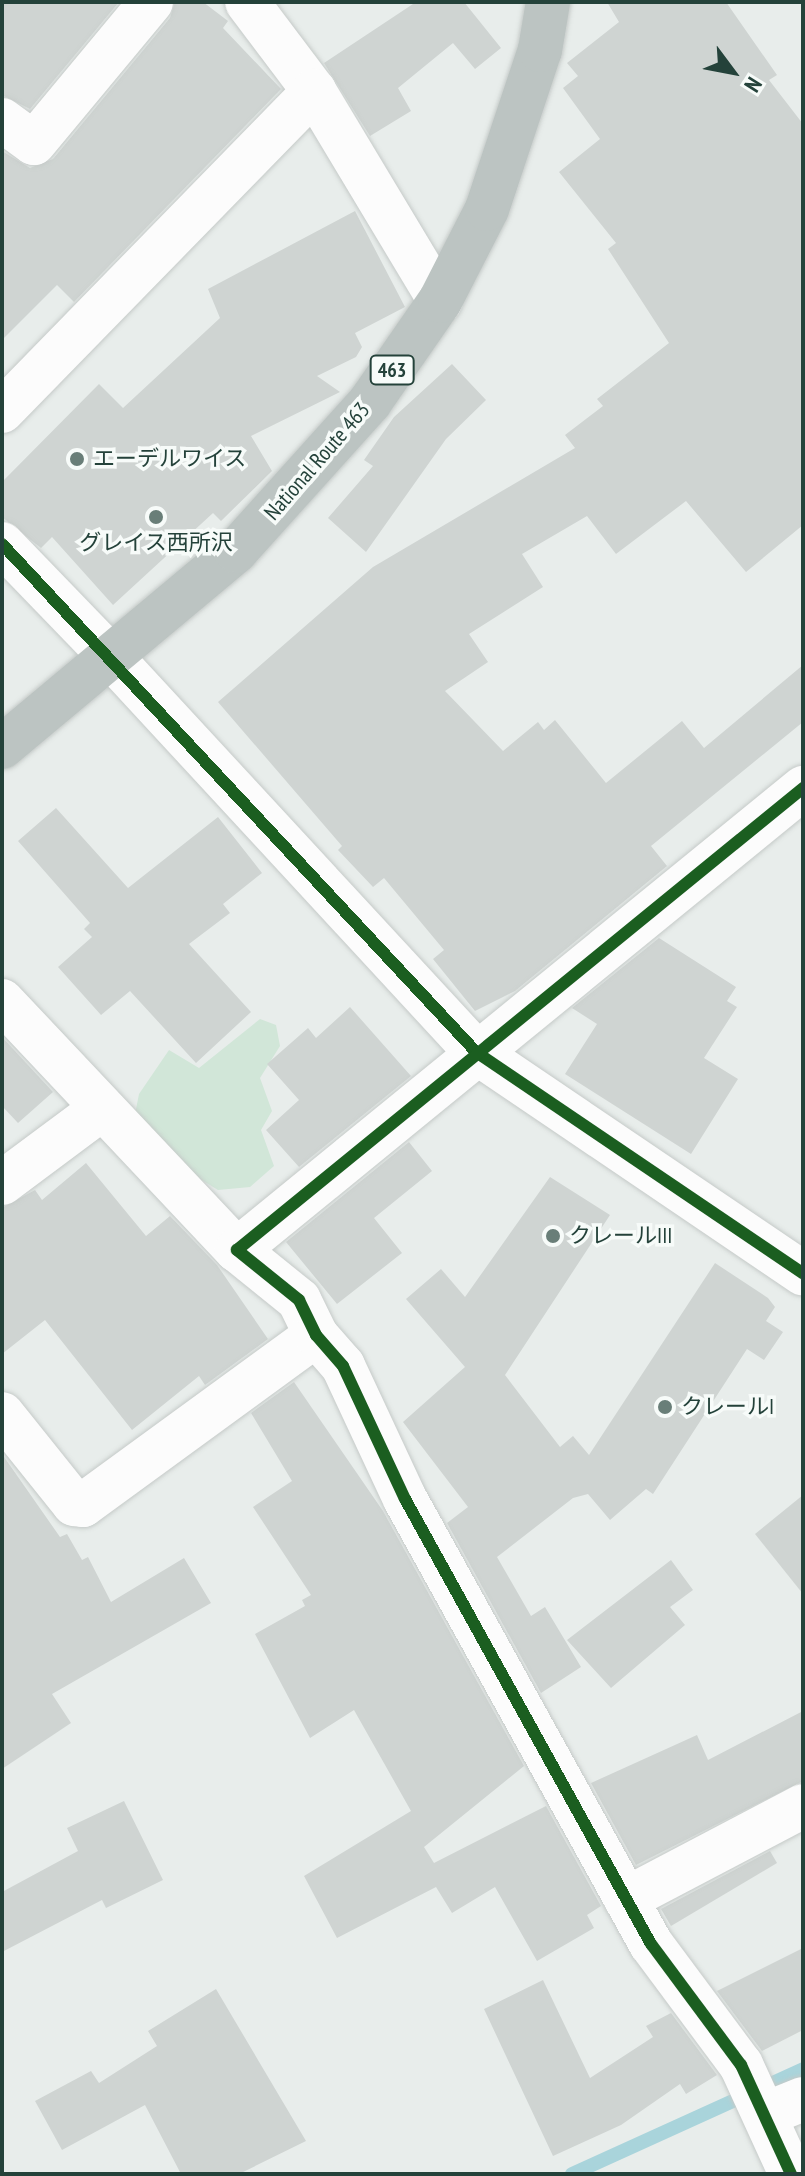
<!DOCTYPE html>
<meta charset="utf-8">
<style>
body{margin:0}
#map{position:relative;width:805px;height:2176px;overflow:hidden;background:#e8edeb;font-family:"PT Sans Narrow","Noto Sans JP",sans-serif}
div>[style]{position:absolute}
.green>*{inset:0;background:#d1e6d8}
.stream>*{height:14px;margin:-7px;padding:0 7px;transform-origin:7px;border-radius:7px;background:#a9d4db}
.building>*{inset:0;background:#cfd4d2}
.roads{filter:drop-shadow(0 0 2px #c5cac8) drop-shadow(0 0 2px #c5cac8)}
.street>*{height:44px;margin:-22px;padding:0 22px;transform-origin:22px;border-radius:22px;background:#fcfcfc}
.secondary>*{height:44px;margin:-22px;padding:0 22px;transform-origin:22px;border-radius:22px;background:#fcfcfc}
.highway>*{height:44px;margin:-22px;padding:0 22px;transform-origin:22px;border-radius:22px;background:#bcc4c2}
.cycleway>*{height:12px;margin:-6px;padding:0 6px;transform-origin:6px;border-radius:6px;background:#1b5e20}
.dots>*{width:22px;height:22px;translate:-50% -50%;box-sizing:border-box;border:4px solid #f7fbf9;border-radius:50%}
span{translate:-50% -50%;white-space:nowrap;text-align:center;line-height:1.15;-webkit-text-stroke:7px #f7fbf9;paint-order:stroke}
.shield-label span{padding:2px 6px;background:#f7fbf9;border:2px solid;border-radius:6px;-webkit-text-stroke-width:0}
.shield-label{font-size:20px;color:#24423a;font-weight:700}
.poi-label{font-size:22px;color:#24423a}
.left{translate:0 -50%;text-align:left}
.street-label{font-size:22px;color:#24423a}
.frame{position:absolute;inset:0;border:4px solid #24423a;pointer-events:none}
.north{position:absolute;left:693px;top:32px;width:80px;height:80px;-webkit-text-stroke:6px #f7fbf9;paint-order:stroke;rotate:122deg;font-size:22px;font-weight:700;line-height:32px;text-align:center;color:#24423a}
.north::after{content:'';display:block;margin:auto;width:28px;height:36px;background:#24423a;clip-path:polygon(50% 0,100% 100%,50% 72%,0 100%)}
</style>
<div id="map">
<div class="green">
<div style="clip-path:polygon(260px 1019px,276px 1025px,280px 1046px,260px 1078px,272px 1111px,261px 1130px,274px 1166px,250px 1187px,218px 1190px,179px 1166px,135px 1114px,139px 1094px,169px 1050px,199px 1068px)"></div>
</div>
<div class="stream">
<div style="left:572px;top:2174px;width:254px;rotate:-24.4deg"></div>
</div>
<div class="building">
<div style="clip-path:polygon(2px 2px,119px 2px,30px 109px,2px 95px)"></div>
<div style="clip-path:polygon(175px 2px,203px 2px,228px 21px,223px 28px,281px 89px,74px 302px,57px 285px,2px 340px,2px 151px,30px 168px,53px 159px,170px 18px)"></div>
<div style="clip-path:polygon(416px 2px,464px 2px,501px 48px,475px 69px,453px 43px,398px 88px,411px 111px,370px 136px,324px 63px)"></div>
<div style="clip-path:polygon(607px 2px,726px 2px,777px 75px,769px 80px,803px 124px,803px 525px,746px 572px,686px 501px,616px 554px,587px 516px,522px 554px,543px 587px,469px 634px,488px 662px,445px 691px,503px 751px,538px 722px,544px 730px,555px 720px,606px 783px,682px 721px,704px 748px,803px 665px,803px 722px,651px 846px,667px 866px,515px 991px,475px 1011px,433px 959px,444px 950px,384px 878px,373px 887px,338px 850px,342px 846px,218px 702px,373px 567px,575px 448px,565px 435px,603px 406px,597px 399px,669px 343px,608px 249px,616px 243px,559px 172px,600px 139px,563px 88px,578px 76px,567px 63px,619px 22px)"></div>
<div style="clip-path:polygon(355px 211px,405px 307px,355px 333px,362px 347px,356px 357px,317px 376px,340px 392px,251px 436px,272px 471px,221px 521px,213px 513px,113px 605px,52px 537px,41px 548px,2px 517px,2px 482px,99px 384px,123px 408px,220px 318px,208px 289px)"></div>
<div style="clip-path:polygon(452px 364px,486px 400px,446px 439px,366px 552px,328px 518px,373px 466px,364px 460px,394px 417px)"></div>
<div style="clip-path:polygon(56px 808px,128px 888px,218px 817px,262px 873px,223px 904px,230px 913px,189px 944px,251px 1012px,196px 1063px,130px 991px,101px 1015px,58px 967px,92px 937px,84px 929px,90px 923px,18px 841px)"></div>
<div style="clip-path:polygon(659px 938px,736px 987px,727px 1001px,737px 1007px,704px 1058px,738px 1079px,691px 1154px,565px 1074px,597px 1024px,572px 1008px)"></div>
<div style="clip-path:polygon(350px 1007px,411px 1076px,299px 1167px,266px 1130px,299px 1100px,267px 1064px,308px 1028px,316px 1038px)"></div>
<div style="clip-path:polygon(2px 1037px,53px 1092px,18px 1123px,2px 1106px)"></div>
<div style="clip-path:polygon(409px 1142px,432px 1171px,374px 1218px,402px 1253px,337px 1304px,286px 1242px)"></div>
<div style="clip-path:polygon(86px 1163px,146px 1236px,170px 1216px,217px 1265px,268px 1339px,205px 1385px,199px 1376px,132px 1430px,45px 1320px,2px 1354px,2px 1208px,35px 1190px,42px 1200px)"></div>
<div style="clip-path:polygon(550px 1177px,610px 1215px,505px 1375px,560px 1447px,573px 1436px,589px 1455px,715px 1263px,768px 1298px,775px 1307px,766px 1321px,783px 1332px,764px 1360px,747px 1349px,653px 1494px,646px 1489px,610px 1520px,588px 1494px,573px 1498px,497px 1557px,531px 1616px,545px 1607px,581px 1667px,541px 1693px,447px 1523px,468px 1507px,403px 1422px,465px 1367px,406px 1299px,441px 1269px,465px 1297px)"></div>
<div style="clip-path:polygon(294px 1382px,383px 1511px,524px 1766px,424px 1847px,434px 1863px,546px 1806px,601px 1906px,587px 1915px,594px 1928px,537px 1961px,495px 1887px,452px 1913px,436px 1887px,337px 1938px,304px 1876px,411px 1811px,354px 1710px,310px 1738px,255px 1634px,305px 1606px,302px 1600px,311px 1595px,253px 1507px,292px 1481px,251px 1413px)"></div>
<div style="clip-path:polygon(2px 1454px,60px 1537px,67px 1534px,82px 1560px,88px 1557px,111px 1602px,184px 1558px,211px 1603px,52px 1694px,71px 1723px,2px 1769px)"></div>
<div style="clip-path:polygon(803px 1495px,803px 1594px,755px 1534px)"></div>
<div style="clip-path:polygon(671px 1560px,693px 1590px,670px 1607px,685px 1625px,611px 1688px,567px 1640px)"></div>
<div style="clip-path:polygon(803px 1711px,803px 1781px,636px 1865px,591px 1783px,697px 1735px,708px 1760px)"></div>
<div style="clip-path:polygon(124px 1801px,163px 1880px,106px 1908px,102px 1900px,2px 1952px,2px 1892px,78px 1851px,67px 1828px)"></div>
<div style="clip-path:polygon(770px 1851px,777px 1863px,671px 1926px,661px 1909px)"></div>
<div style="clip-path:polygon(803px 1948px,803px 2030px,762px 2051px,717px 1991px)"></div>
<div style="clip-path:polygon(543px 1980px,590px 2078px,653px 2037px,646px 2026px,671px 2013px,717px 2075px,686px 2094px,680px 2084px,621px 2125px,553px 2156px,484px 2009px)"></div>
<div style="clip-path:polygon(216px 1989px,306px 2141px,239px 2174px,181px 2174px,145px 2105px,62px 2150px,35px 2101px,91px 2071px,99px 2083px,157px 2046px,148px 2031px)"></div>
</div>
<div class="roads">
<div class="street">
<div style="left:247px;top:2px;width:111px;rotate:53deg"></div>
<div style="left:314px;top:91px;width:245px;rotate:59deg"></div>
<div style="left:2px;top:120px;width:39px;rotate:36deg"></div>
<div style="left:34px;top:143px;width:183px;rotate:-50.3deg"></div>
<div style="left:2px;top:411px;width:447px;rotate:-45.7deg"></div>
<div style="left:2px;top:544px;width:160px;rotate:46deg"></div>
<div style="left:2px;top:1001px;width:342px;rotate:46.7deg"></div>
<div style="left:2px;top:1183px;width:122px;rotate:-36.7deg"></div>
<div style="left:2px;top:1414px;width:115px;rotate:51.3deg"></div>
<div style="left:74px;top:1504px;width:9px;rotate:6deg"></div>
<div style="left:83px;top:1505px;width:288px;rotate:-36.1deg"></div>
<div style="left:626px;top:1899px;width:200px;rotate:-27.7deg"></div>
<div style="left:766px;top:2114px;width:40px;rotate:-22deg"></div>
<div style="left:791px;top:2174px;width:120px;rotate:-114.6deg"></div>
<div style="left:741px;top:2065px;width:151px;rotate:-126.6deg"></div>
<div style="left:651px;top:1944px;width:508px;rotate:-118.93deg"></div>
<div style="left:405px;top:1499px;width:147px;rotate:-115deg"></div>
<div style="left:343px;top:1366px;width:41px;rotate:-131.1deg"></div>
<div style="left:316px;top:1335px;width:39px;rotate:-116deg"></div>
<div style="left:299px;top:1300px;width:80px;rotate:-141.1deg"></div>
<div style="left:237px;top:1250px;width:731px;rotate:-39.22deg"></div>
</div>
<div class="secondary">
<div style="left:113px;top:659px;width:535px;rotate:47.27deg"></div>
<div style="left:476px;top:1052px;width:395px;rotate:34.1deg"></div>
</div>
<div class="highway">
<div style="left:2px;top:747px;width:305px;rotate:-39.9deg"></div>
<div style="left:236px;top:551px;width:200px;rotate:-48deg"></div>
<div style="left:370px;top:402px;width:123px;rotate:-55.3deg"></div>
<div style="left:440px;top:301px;width:103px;rotate:-62.9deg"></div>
<div style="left:487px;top:209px;width:168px;rotate:-71.6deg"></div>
<div style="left:540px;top:50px;width:49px;rotate:-80.5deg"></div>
</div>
</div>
<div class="cycleway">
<div style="left:2px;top:544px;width:695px;rotate:46.98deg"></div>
<div style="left:476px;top:1052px;width:395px;rotate:34.1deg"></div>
<div style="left:791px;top:2174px;width:120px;rotate:-114.6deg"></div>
<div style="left:741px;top:2065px;width:151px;rotate:-126.6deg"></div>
<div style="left:651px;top:1944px;width:508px;rotate:-118.93deg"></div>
<div style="left:405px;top:1499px;width:147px;rotate:-115deg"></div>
<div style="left:343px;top:1366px;width:41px;rotate:-131.1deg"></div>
<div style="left:316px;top:1335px;width:39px;rotate:-116deg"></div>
<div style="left:299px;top:1300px;width:80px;rotate:-141.1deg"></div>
<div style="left:237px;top:1250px;width:731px;rotate:-39.22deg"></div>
</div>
<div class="dots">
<div style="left:77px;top:459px;background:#697e78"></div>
<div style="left:156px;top:517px;background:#697e78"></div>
<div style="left:553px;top:1236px;background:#697e78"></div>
<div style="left:665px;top:1407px;background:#697e78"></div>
</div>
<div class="shield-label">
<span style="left:392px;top:370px">463</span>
</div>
<div class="poi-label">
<span class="left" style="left:93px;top:459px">エーデルワイス</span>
<span style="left:156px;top:543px">グレイス西所沢</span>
<span class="left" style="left:569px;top:1236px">クレールIII</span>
<span class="left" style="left:681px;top:1407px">クレールI</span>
</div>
<div class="street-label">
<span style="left:317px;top:461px;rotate:-49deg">National Route 463</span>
</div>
<div class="frame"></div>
<div class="north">N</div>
</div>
